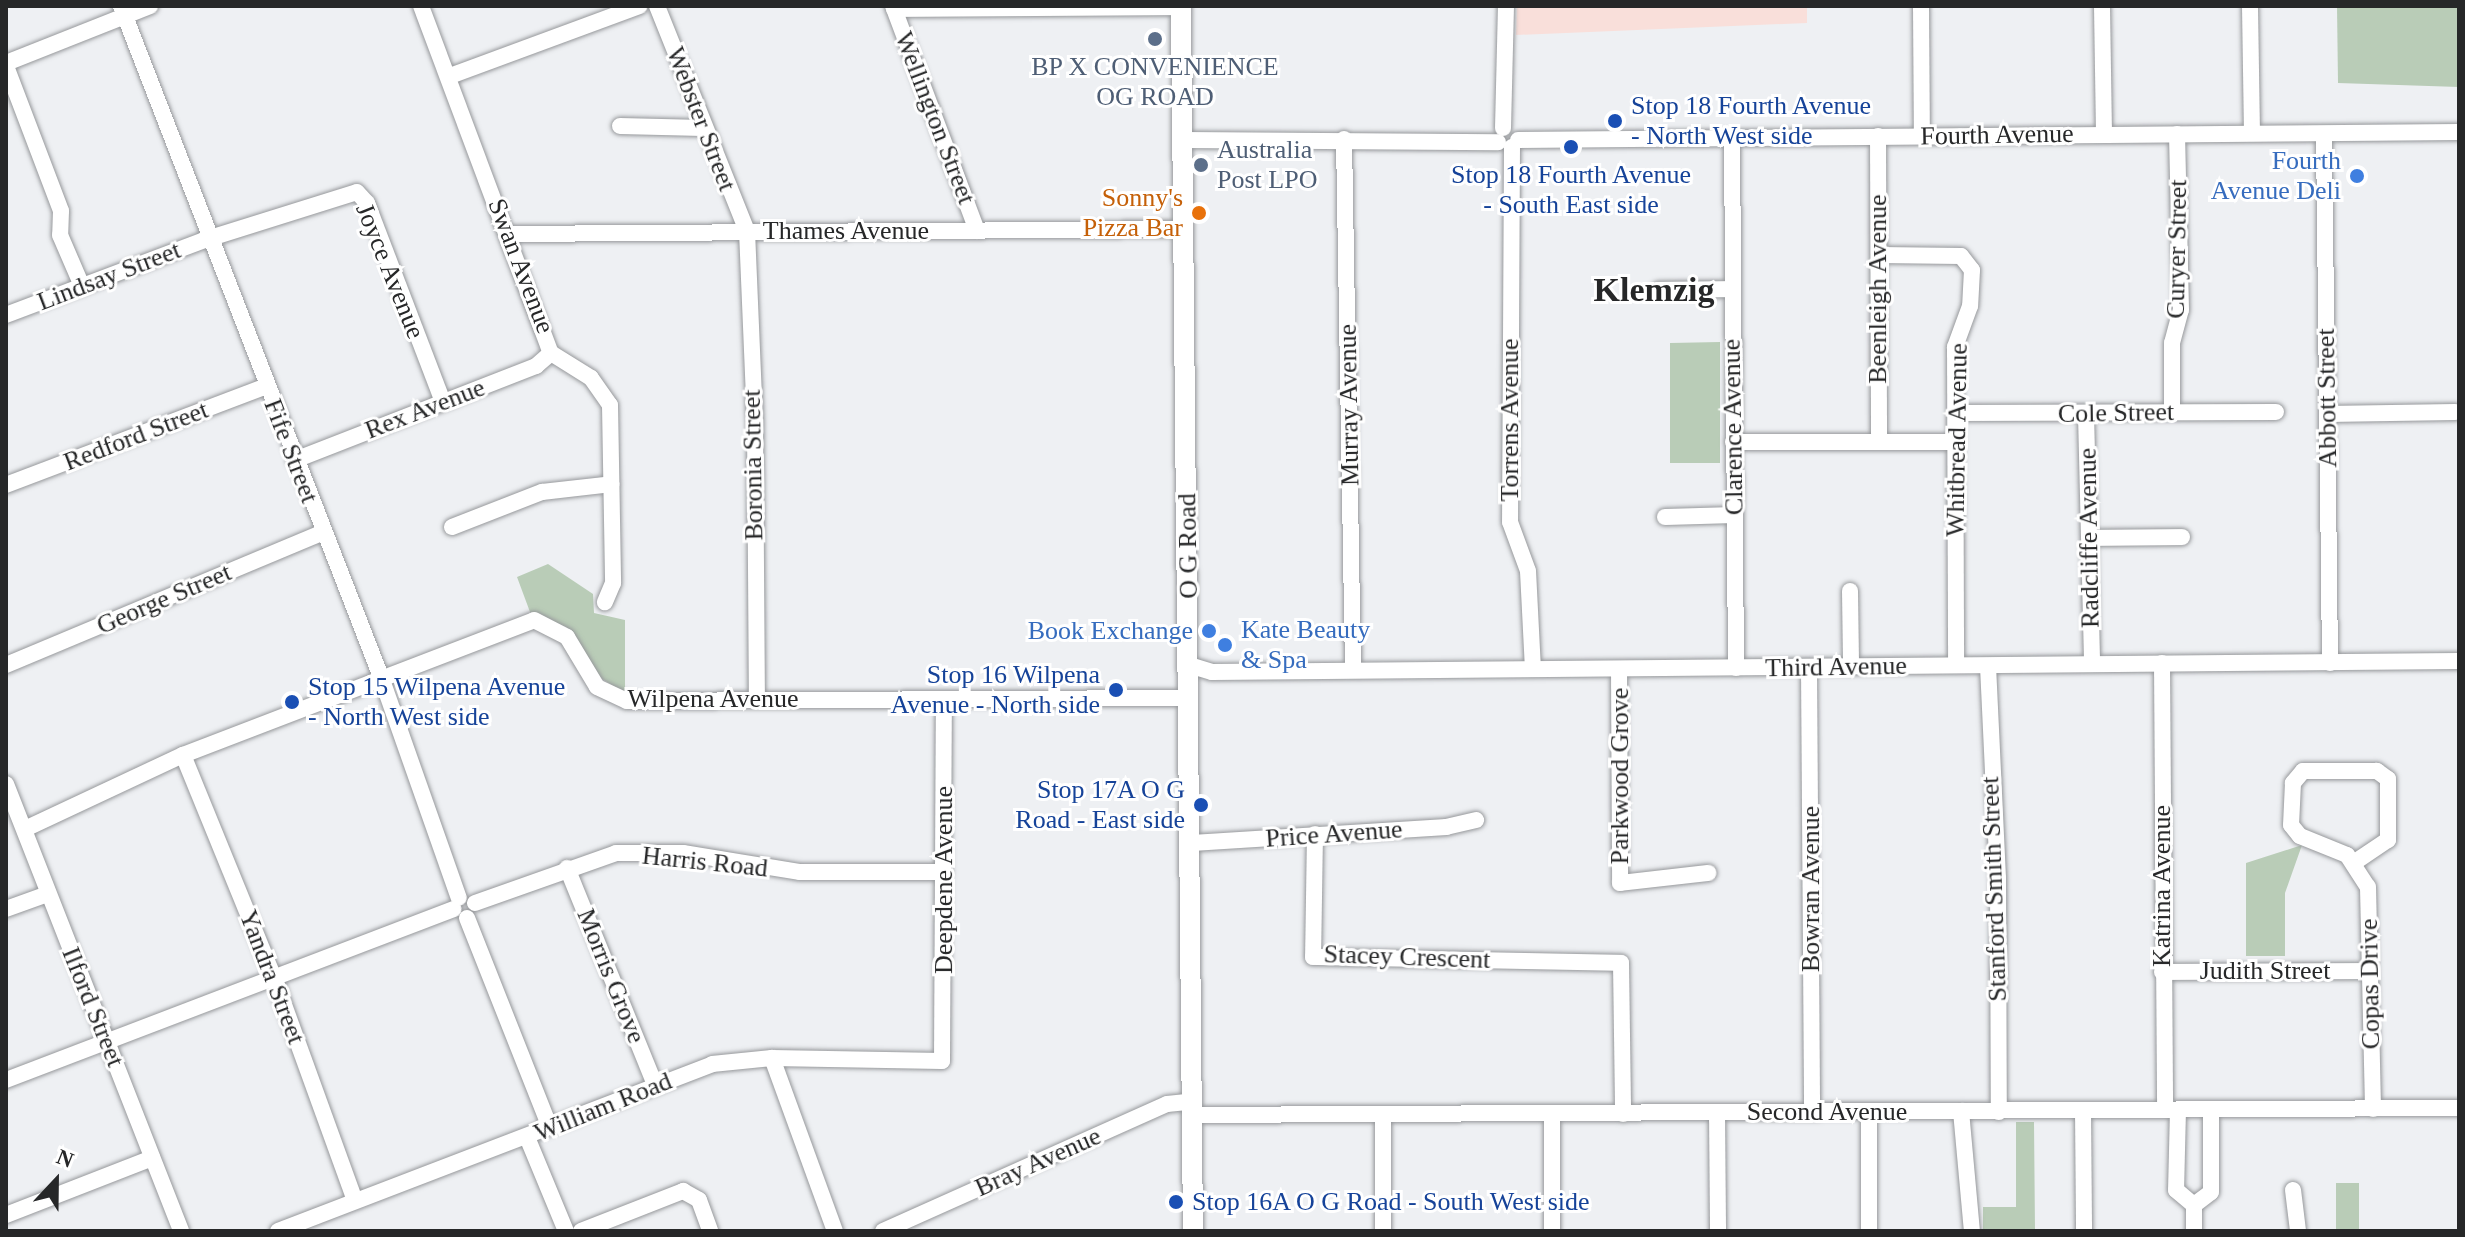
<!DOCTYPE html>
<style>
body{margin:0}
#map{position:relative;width:2465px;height:1237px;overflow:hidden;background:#eef0f3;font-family:Georgia,serif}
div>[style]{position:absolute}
.education>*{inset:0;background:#f9dfda}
.green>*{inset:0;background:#b9ccb7}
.roads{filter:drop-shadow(0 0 2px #96989b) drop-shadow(0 0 2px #96989b)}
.minor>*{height:16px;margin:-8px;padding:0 8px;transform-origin:8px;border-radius:8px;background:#fff}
.major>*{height:20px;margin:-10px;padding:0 10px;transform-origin:10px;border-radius:10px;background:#fff}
.dots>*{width:22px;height:22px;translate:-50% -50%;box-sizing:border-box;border:4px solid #fff;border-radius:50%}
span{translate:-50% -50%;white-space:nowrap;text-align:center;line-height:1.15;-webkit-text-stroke:6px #fff;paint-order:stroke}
.service-label{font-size:26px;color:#4e5e75}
.left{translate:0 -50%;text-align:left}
.transit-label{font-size:26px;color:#164399}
.right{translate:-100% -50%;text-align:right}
.street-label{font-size:26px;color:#262728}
.shop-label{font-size:26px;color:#366cbe}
.food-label{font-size:26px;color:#c56008}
.district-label{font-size:34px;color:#262728;font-weight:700}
.frame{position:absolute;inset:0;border:8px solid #262728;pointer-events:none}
.north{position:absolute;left:16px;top:1141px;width:80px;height:80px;-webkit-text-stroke:6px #fff;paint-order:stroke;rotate:22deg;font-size:22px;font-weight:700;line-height:32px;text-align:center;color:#262728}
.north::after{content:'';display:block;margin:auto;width:28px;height:36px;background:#262728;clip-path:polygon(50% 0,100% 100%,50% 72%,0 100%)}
</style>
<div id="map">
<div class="education">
<div style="clip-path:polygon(1517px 6px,1807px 6px,1807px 23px,1516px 35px)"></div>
</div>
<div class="green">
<div style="clip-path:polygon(2337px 6px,2459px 6px,2459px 87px,2338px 83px)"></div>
<div style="clip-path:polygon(1720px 342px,1720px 463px,1670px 463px,1670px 343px)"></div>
<div style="clip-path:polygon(548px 564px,593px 594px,594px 613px,625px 620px,625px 693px,599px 677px,566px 627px,530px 612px,517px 577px)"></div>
<div style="clip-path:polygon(2302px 845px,2285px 893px,2285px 956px,2246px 956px,2246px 863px)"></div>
<div style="clip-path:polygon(2016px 1122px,2034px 1122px,2035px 1231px,1983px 1231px,1983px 1207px,2016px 1207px)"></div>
<div style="clip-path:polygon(2336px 1183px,2359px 1183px,2359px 1230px,2336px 1230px)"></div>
</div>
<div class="roads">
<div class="minor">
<div style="left:121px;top:6px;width:720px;rotate:68.82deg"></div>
<div style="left:381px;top:677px;width:234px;rotate:70.6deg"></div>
<div style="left:421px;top:6px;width:371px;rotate:69.5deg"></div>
<div style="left:551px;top:353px;width:47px;rotate:32deg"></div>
<div style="left:591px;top:378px;width:33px;rotate:55deg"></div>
<div style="left:610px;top:405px;width:178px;rotate:89deg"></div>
<div style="left:613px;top:583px;width:21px;rotate:113deg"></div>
<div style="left:657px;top:6px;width:242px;rotate:68.2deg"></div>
<div style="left:747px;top:231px;width:193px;rotate:87.6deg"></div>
<div style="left:755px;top:424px;width:275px;rotate:89.6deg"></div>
<div style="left:893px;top:6px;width:240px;rotate:69.5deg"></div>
<div style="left:1921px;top:6px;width:129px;rotate:89.6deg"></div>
<div style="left:2102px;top:6px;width:127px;rotate:89.1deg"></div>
<div style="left:2250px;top:6px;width:127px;rotate:89.1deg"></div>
<div style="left:894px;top:9px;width:287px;rotate:-0.4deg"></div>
<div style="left:6px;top:63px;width:155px;rotate:-21.6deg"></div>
<div style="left:6px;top:66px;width:155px;rotate:69.2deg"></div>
<div style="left:61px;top:211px;width:24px;rotate:92deg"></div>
<div style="left:60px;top:235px;width:56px;rotate:66.7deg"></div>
<div style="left:450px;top:76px;width:202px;rotate:-20.3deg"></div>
<div style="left:620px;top:126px;width:83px;rotate:1.4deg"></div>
<div style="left:1503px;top:128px;width:122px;rotate:-88.6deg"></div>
<div style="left:2324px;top:134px;width:529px;rotate:89.35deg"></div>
<div style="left:1878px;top:136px;width:306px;rotate:89.8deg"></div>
<div style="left:1732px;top:138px;width:530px;rotate:89.57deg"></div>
<div style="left:1344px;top:139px;width:531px;rotate:89.03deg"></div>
<div style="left:1184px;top:140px;width:314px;rotate:0.4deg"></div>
<div style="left:1518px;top:140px;width:941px;rotate:-0.49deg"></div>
<div style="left:1512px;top:147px;width:375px;rotate:90.3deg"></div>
<div style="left:1510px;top:522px;width:52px;rotate:69.8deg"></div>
<div style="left:1528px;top:571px;width:98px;rotate:87.1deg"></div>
<div style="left:508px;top:234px;width:676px;rotate:-0.42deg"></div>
<div style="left:1879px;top:255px;width:82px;rotate:0.7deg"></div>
<div style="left:1961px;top:256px;width:18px;rotate:52deg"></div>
<div style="left:1972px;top:270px;width:36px;rotate:93deg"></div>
<div style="left:1970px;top:306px;width:44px;rotate:110.1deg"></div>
<div style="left:1955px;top:347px;width:317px;rotate:89.8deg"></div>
<div style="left:1659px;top:290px;width:72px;rotate:-0.8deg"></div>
<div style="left:6px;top:315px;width:212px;rotate:-20.7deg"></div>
<div style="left:204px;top:240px;width:160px;rotate:-17.4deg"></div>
<div style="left:357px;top:192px;width:15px;rotate:48deg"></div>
<div style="left:367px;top:203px;width:213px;rotate:69.1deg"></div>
<div style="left:2172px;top:412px;width:69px;rotate:-90deg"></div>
<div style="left:2172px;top:343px;width:34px;rotate:-75deg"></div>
<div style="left:2181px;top:310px;width:176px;rotate:-91.3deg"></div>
<div style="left:1956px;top:413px;width:320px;rotate:-0.2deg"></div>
<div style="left:2086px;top:414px;width:249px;rotate:88.6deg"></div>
<div style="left:2327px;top:414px;width:128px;rotate:-0.9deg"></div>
<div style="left:1733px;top:442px;width:221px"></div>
<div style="left:295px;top:460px;width:259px;rotate:-21.3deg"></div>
<div style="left:536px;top:366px;width:20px;rotate:-41deg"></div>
<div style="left:6px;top:485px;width:278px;rotate:-20.8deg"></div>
<div style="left:1665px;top:517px;width:70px;rotate:-1.6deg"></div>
<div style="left:452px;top:527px;width:97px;rotate:-21.3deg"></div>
<div style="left:542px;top:492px;width:70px;rotate:-6.5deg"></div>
<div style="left:2090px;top:538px;width:92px;rotate:-0.6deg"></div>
<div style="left:1850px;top:591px;width:76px;rotate:89.2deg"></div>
<div style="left:2162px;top:663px;width:446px;rotate:89.6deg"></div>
<div style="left:6px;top:665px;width:342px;rotate:-22.7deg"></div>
<div style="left:1189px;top:665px;width:24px;rotate:17deg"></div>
<div style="left:1212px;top:672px;width:1247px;rotate:-0.51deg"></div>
<div style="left:1988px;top:666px;width:212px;rotate:87.3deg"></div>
<div style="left:1998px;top:878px;width:234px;rotate:89.8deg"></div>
<div style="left:1809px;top:668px;width:443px;rotate:89.6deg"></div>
<div style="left:1619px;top:670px;width:213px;rotate:89.7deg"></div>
<div style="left:1620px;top:883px;width:89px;rotate:-6.5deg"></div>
<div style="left:183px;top:755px;width:252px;rotate:67.8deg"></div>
<div style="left:278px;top:988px;width:226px;rotate:70.1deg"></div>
<div style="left:6px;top:784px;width:480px;rotate:68.6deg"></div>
<div style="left:27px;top:828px;width:172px;rotate:-25.1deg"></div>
<div style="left:183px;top:755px;width:376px;rotate:-21deg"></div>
<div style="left:534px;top:620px;width:37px;rotate:27deg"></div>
<div style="left:567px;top:637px;width:58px;rotate:59deg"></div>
<div style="left:597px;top:687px;width:33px;rotate:25deg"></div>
<div style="left:627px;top:701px;width:563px;rotate:-0.31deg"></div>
<div style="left:1315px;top:834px;width:123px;rotate:90.9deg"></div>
<div style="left:1313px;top:957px;width:308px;rotate:1.1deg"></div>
<div style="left:1621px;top:963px;width:151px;rotate:89.2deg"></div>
<div style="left:1192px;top:843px;width:255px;rotate:-3.6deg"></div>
<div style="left:1446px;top:827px;width:31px;rotate:-13deg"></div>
<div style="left:2355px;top:862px;width:40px;rotate:-34deg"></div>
<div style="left:2388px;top:840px;width:61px;rotate:-90deg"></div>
<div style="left:2388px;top:779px;width:14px;rotate:-144deg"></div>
<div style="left:2377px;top:771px;width:74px;rotate:180deg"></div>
<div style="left:2303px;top:771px;width:16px;rotate:130deg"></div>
<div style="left:2293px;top:783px;width:42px;rotate:92.7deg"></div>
<div style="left:2291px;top:825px;width:14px;rotate:51deg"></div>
<div style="left:2300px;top:836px;width:51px;rotate:22deg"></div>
<div style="left:2347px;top:855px;width:38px;rotate:57deg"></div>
<div style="left:2368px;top:887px;width:222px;rotate:88.7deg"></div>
<div style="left:567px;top:868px;width:234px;rotate:67.9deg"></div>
<div style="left:475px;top:903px;width:150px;rotate:-19.5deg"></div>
<div style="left:616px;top:853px;width:67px"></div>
<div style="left:683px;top:853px;width:119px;rotate:9.2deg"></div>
<div style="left:800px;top:872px;width:144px"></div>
<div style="left:6px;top:909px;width:45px;rotate:-19.7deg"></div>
<div style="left:467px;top:918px;width:223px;rotate:68.4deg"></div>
<div style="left:2162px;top:972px;width:206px;rotate:-0.3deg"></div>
<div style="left:772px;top:1058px;width:184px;rotate:70deg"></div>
<div style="left:6px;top:1080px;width:479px;rotate:-20.9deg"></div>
<div style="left:2083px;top:1110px;width:121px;rotate:89.5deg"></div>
<div style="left:2178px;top:1110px;width:80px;rotate:91.4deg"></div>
<div style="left:2176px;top:1190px;width:23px;rotate:40deg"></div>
<div style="left:2194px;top:1205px;width:26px;rotate:90deg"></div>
<div style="left:1961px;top:1111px;width:121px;rotate:84.8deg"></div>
<div style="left:1717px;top:1112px;width:119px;rotate:89.5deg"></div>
<div style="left:1869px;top:1112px;width:119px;rotate:90deg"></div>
<div style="left:1552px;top:1114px;width:117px;rotate:90deg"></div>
<div style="left:1194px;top:1115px;width:1265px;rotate:-0.32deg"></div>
<div style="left:527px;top:1137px;width:102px;rotate:67.5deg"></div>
<div style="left:2293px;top:1190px;width:41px;rotate:83deg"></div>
<div style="left:2194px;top:1205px;width:21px;rotate:-37deg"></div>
<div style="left:2211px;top:1192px;width:82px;rotate:-90deg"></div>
<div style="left:6px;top:1215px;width:157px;rotate:-21.3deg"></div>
<div style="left:278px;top:1231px;width:465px;rotate:-21deg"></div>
<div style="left:712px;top:1064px;width:60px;rotate:-5.7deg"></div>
<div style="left:772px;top:1058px;width:170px;rotate:1deg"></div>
<div style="left:942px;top:1061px;width:362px;rotate:-89.7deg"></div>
<div style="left:581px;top:1231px;width:110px;rotate:-21.4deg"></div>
<div style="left:683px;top:1191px;width:18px;rotate:29deg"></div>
<div style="left:699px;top:1200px;width:33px;rotate:70deg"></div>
<div style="left:883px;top:1231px;width:311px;rotate:-24.1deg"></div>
<div style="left:1167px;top:1104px;width:27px;rotate:-6deg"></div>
<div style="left:1383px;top:1231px;width:117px;rotate:-90deg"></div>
</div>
<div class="major">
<div style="left:1181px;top:6px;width:1225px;rotate:89.44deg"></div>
</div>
</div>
<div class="dots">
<div style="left:1155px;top:39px;background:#5c6f8a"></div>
<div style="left:1615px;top:121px;background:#1a4fb4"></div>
<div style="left:1571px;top:147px;background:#1a4fb4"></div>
<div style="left:1201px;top:165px;background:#5c6f8a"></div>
<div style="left:2357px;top:176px;background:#3f7fe0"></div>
<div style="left:1199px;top:213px;background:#e8710a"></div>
<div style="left:1209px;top:631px;background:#3f7fe0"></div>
<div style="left:1225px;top:645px;background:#3f7fe0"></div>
<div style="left:1116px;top:690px;background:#1a4fb4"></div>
<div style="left:292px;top:702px;background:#1a4fb4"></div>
<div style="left:1201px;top:805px;background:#1a4fb4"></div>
<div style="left:1176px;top:1202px;background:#1a4fb4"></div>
</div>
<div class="service-label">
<span style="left:1155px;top:82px">BP X CONVENIENCE<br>OG ROAD</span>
<span class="left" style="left:1217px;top:165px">Australia<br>Post LPO</span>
</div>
<div class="transit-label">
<span class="left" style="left:1631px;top:121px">Stop 18 Fourth Avenue<br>- North West side</span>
<span style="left:1571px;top:190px">Stop 18 Fourth Avenue<br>- South East side</span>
<span class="right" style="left:1100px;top:690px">Stop 16 Wilpena<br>Avenue - North side</span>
<span class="left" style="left:308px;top:702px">Stop 15 Wilpena Avenue<br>- North West side</span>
<span class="right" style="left:1185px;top:805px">Stop 17A O G<br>Road - East side</span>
<span class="left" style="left:1192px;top:1202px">Stop 16A O G Road - South West side</span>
</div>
<div class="street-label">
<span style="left:935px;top:118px;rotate:69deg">Wellington Street</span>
<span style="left:701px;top:119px;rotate:69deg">Webster Street</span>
<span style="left:1997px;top:135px;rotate:-1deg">Fourth Avenue</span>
<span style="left:846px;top:231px">Thames Avenue</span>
<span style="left:2177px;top:249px;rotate:-89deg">Curyer Street</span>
<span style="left:521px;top:266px;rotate:69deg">Swan Avenue</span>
<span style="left:390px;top:271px;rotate:68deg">Joyce Avenue</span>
<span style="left:109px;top:276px;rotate:-21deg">Lindsay Street</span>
<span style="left:1878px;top:289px;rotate:-90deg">Beenleigh Avenue</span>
<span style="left:2327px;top:398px;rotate:-91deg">Abbott Street</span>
<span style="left:1349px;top:405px;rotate:-91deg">Murray Avenue</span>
<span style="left:425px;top:409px;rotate:-21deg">Rex Avenue</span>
<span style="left:2116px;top:413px;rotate:-1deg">Cole Street</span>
<span style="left:1510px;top:420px;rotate:-90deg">Torrens Avenue</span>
<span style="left:1733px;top:427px;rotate:-91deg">Clarence Avenue</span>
<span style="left:136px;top:436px;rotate:-21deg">Redford Street</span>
<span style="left:1957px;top:440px;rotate:-89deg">Whitbread Avenue</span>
<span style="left:291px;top:451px;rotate:69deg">Fife Street</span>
<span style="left:753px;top:465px;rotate:-91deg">Boronia Street</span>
<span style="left:2089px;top:538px;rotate:-91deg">Radcliffe Avenue</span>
<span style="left:1188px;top:546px;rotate:-91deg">O G Road</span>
<span style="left:164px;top:599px;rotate:-23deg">George Street</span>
<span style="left:1836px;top:667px;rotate:-1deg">Third Avenue</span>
<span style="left:713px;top:699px">Wilpena Avenue</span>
<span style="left:1620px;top:776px;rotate:-90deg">Parkwood Grove</span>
<span style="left:1334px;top:834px;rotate:-4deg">Price Avenue</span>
<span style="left:705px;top:862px;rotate:6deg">Harris Road</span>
<span style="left:944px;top:880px;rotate:-90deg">Deepdene Avenue</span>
<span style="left:2162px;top:886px;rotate:-90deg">Katrina Avenue</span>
<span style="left:1811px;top:889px;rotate:-90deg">Bowran Avenue</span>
<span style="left:1994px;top:889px;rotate:-92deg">Stanford Smith Street</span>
<span style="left:1407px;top:957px;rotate:2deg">Stacey Crescent</span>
<span style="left:2265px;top:971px">Judith Street</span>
<span style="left:611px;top:976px;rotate:68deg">Morris Grove</span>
<span style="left:272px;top:977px;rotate:69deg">Yandra Street</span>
<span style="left:2370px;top:984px;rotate:-91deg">Copas Drive</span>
<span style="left:93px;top:1007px;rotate:68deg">Ilford Street</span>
<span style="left:603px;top:1107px;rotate:-22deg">William Road</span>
<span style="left:1827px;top:1112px">Second Avenue</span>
<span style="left:1038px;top:1162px;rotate:-24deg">Bray Avenue</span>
</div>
<div class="shop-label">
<span class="right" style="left:2341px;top:176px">Fourth<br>Avenue Deli</span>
<span class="left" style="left:1241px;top:645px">Kate Beauty<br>&amp; Spa</span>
<span class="right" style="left:1193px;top:631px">Book Exchange</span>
</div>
<div class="food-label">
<span class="right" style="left:1183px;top:213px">Sonny's<br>Pizza Bar</span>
</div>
<div class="district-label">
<span style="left:1654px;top:290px">Klemzig</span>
</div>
<div class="frame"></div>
<div class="north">N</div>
</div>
